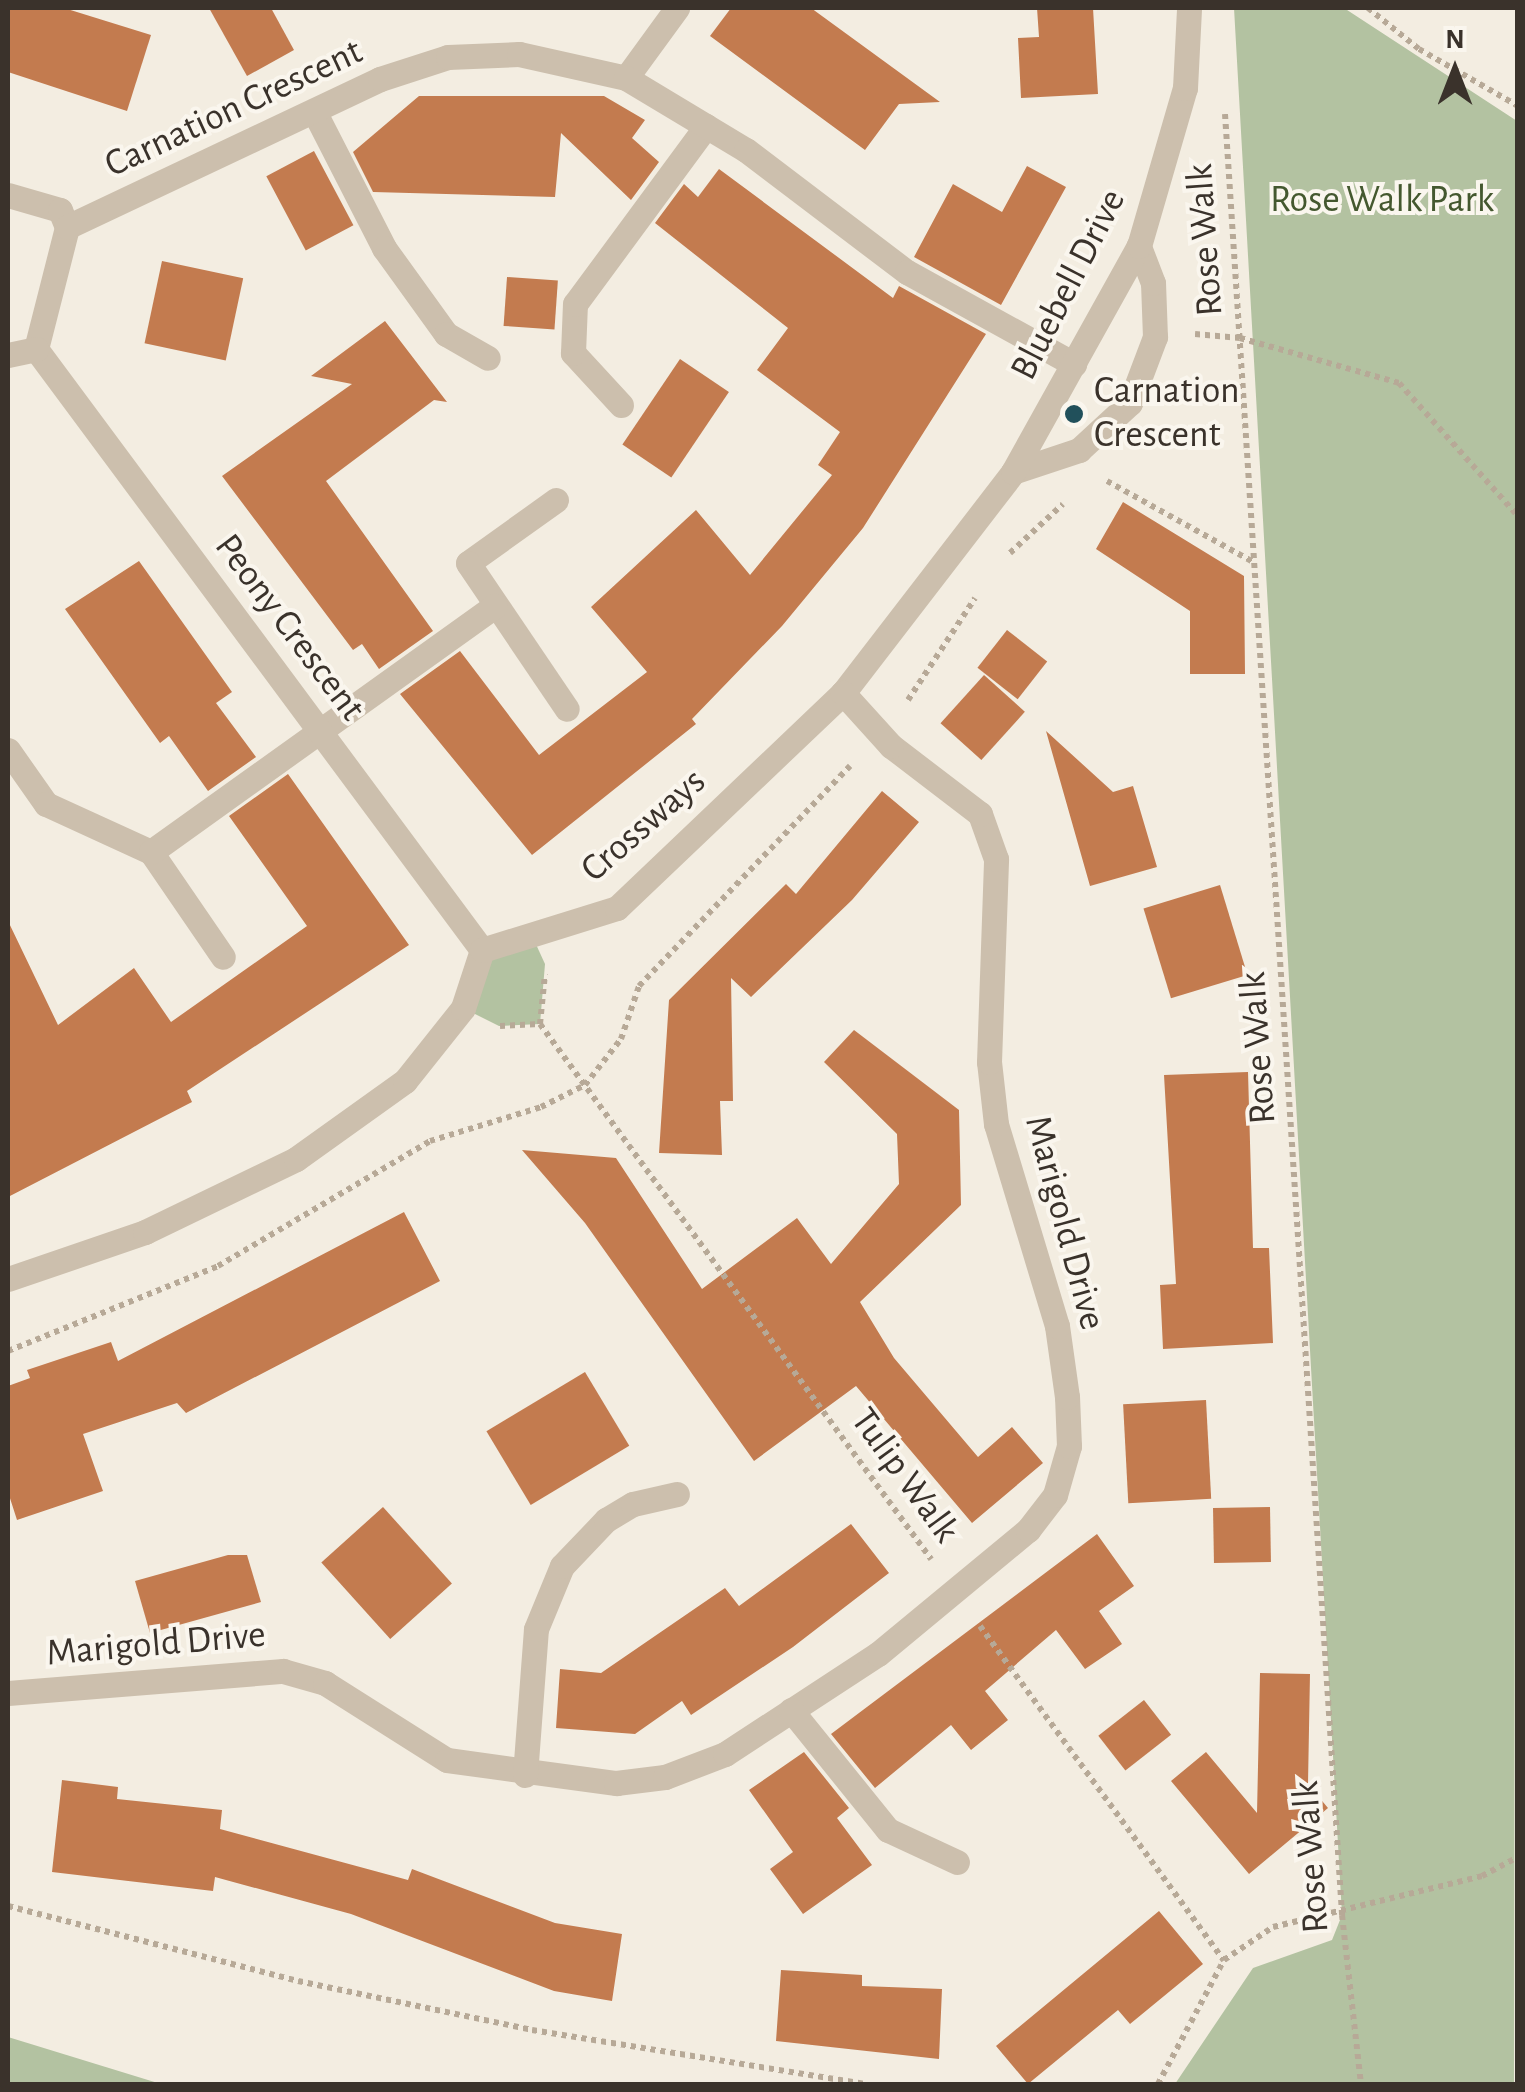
<!DOCTYPE html>
<style>
body{margin:0}
#map{position:relative;width:1525px;height:2092px;overflow:hidden;background:#f3ede1;font-family:"Alegreya Sans",sans-serif}
div>[style]{position:absolute}
.green>*{inset:0;background:#b3c2a1}
.building>*{inset:0;background:#c37b4f;transform-origin:0 0}
.path>*{height:6px;margin-top:-3px;transform-origin:0;background:repeating-linear-gradient(90deg,#b7a997 0 5px,transparent 0 10px)}
.service>*{height:25px;margin:-12.5px;padding:0 12.5px;transform-origin:12.5px;border-radius:12.5px;background:#ccbfad}
.minor>*{height:25px;margin:-12.5px;padding:0 12.5px;transform-origin:12.5px;border-radius:12.5px;background:#ccbfad}
.dots>*{width:28px;height:28px;translate:-50% -50%;box-sizing:border-box;border:5px solid #faf6ee;border-radius:50%}
span{translate:-50% -50%;white-space:nowrap;text-align:center;line-height:1.15;-webkit-text-stroke:8px #faf6ee;paint-order:stroke}
.street-label{font-size:38px;color:#3a322b}
.park-label{font-size:38px;color:#44582f}
.poi-label{font-size:38px;color:#3a322b}
.left{translate:0 -50%;text-align:left}
.frame{position:absolute;inset:0;border:10px solid #3a322b;pointer-events:none}
.north{position:absolute;left:1405px;top:20px;width:100px;height:100px;-webkit-text-stroke:8px #faf6ee;paint-order:stroke;rotate:0deg;font-size:28px;font-weight:700;line-height:40px;text-align:center;color:#3a322b}
.north::after{content:'';display:block;margin:auto;width:35px;height:45px;background:#3a322b;clip-path:polygon(50% 0,100% 100%,50% 72%,0 100%)}
</style>
<div id="map">
<div class="green">
<div style="clip-path:polygon(1234px 8px,1344px 8px,1517px 121px,1514px 2084px,1175px 2084px,1253px 1968px,1332px 1940px,1342px 1915px)"></div>
<div style="clip-path:polygon(534px 940px,545px 964px,540px 1024px,499px 1026px,463px 1008px,482px 950px)"></div>
<div style="clip-path:polygon(8px 2037px,161px 2084px,8px 2084px)"></div>
</div>
<div class="building">
<div style="clip-path:polygon(8px 8px,64px 8px,151px 35px,127px 111px,8px 72px)"></div>
<div style="clip-path:polygon(209px 8px,271px 8px,294px 50px,247px 76px)"></div>
<div style="clip-path:polygon(731px 8px,811px 8px,940px 102px,899px 104px,865px 150px,710px 36px)"></div>
<div style="clip-path:polygon(1037px 8px,1093px 8px,1098px 94px,1021px 98px,1018px 38px,1039px 37px)"></div>
<div style="clip-path:polygon(419px 96px,604px 96px,645px 120px,632px 138px,659px 162px,631px 200px,561px 133px,555px 197px,373px 192px,353px 152px)"></div>
<div style="left:314px;top:151px;width:84px;height:54px;rotate:62deg"></div>
<div style="clip-path:polygon(1027px 166px,1066px 187px,1001px 305px,914px 257px,953px 184px,1002px 212px)"></div>
<div style="clip-path:polygon(719px 169px,893px 298px,899px 286px,986px 334px,863px 528px,782px 626px,692px 719px,696px 724px,532px 855px,400px 694px,460px 651px,539px 755px,647px 672px,591px 607px,696px 510px,750px 575px,832px 475px,818px 465px,840px 432px,757px 370px,788px 328px,655px 223px,684px 184px,698px 197px)"></div>
<div style="left:162px;top:261px;width:83px;height:84px;rotate:12deg"></div>
<div style="left:507px;top:277px;width:51px;height:49px;rotate:4deg"></div>
<div style="clip-path:polygon(385px 321px,447px 402px,434px 400px,326px 481px,433px 631px,379px 669px,362px 644px,353px 650px,222px 476px,352px 384px,311px 376px)"></div>
<div style="left:680px;top:359px;width:59px;height:103px;rotate:34deg"></div>
<div style="clip-path:polygon(1123px 502px,1244px 576px,1245px 674px,1190px 674px,1190px 611px,1096px 549px)"></div>
<div style="clip-path:polygon(139px 561px,232px 692px,216px 703px,256px 757px,208px 791px,169px 736px,160px 743px,65px 609px)"></div>
<div style="left:1007px;top:630px;width:51px;height:48px;rotate:38deg"></div>
<div style="left:984px;top:675px;width:55px;height:65px;rotate:42deg"></div>
<div style="clip-path:polygon(1046px 731px,1113px 792px,1133px 786px,1157px 867px,1090px 886px)"></div>
<div style="clip-path:polygon(288px 774px,409px 945px,187px 1091px,192px 1102px,8px 1197px,8px 921px,58px 1025px,134px 968px,171px 1022px,307px 926px,229px 816px)"></div>
<div style="clip-path:polygon(882px 791px,919px 822px,852px 900px,751px 997px,731px 978px,733px 1101px,720px 1101px,722px 1155px,659px 1153px,669px 1000px,786px 884px,796px 894px)"></div>
<div style="left:1220px;top:885px;width:94px;height:80px;rotate:73deg"></div>
<div style="clip-path:polygon(854px 1030px,959px 1110px,961px 1205px,860px 1302px,894px 1358px,978px 1457px,1012px 1427px,1043px 1463px,972px 1523px,856px 1386px,754px 1461px,585px 1223px,522px 1150px,616px 1158px,702px 1289px,797px 1218px,831px 1264px,899px 1184px,897px 1134px,824px 1062px)"></div>
<div style="clip-path:polygon(1248px 1072px,1253px 1248px,1269px 1248px,1273px 1343px,1163px 1349px,1160px 1285px,1176px 1284px,1164px 1075px)"></div>
<div style="clip-path:polygon(404px 1212px,440px 1281px,186px 1413px,177px 1403px,83px 1434px,103px 1491px,17px 1520px,8px 1492px,8px 1386px,30px 1378px,27px 1370px,111px 1342px,118px 1361px)"></div>
<div style="left:585px;top:1372px;width:86px;height:115px;rotate:59deg"></div>
<div style="left:1206px;top:1400px;width:99px;height:83px;rotate:87deg"></div>
<div style="left:383px;top:1507px;width:103px;height:83px;rotate:48deg"></div>
<div style="left:1270px;top:1507px;width:55px;height:57px;rotate:89deg"></div>
<div style="clip-path:polygon(851px 1524px,889px 1573px,793px 1647px,691px 1715px,682px 1701px,635px 1734px,556px 1728px,560px 1669px,601px 1673px,725px 1588px,739px 1606px)"></div>
<div style="clip-path:polygon(1097px 1534px,1134px 1586px,1099px 1611px,1122px 1644px,1085px 1669px,1056px 1630px,985px 1691px,1008px 1720px,971px 1750px,951px 1725px,875px 1788px,831px 1734px)"></div>
<div style="clip-path:polygon(228px 1555px,247px 1555px,261px 1602px,150px 1633px,135px 1581px)"></div>
<div style="clip-path:polygon(1260px 1673px,1310px 1674px,1308px 1784px,1328px 1808px,1249px 1874px,1171px 1781px,1206px 1752px,1257px 1813px)"></div>
<div style="left:1144px;top:1700px;width:44px;height:58px;rotate:52deg"></div>
<div style="clip-path:polygon(804px 1752px,849px 1808px,837px 1818px,872px 1865px,803px 1914px,770px 1869px,793px 1852px,749px 1790px)"></div>
<div style="clip-path:polygon(62px 1780px,118px 1787px,117px 1799px,222px 1810px,220px 1829px,408px 1880px,412px 1869px,555px 1923px,622px 1934px,612px 2001px,554px 1991px,351px 1914px,215px 1877px,213px 1891px,52px 1872px)"></div>
<div style="clip-path:polygon(1159px 1911px,1203px 1964px,1130px 2024px,1118px 2010px,1028px 2084px,996px 2046px)"></div>
<div style="clip-path:polygon(781px 1970px,862px 1975px,862px 1986px,942px 1989px,939px 2059px,776px 2041px)"></div>
</div>
<div class="path">
<div style="left:1368px;top:8px;width:65px;rotate:38.8deg"></div>
<div style="left:1419px;top:49px;width:114px;rotate:29.9deg"></div>
<div style="left:1225px;top:114px;width:1805px;rotate:86.28deg"></div>
<div style="left:1342px;top:1915px;width:170px;rotate:83.6deg"></div>
<div style="left:1195px;top:334px;width:45px;rotate:5.1deg"></div>
<div style="left:1240px;top:338px;width:165px;rotate:15.8deg"></div>
<div style="left:1399px;top:383px;width:178px;rotate:48.2deg"></div>
<div style="left:1107px;top:481px;width:169px;rotate:29deg"></div>
<div style="left:1010px;top:553px;width:72px;rotate:-42.8deg"></div>
<div style="left:908px;top:700px;width:122px;rotate:-56.7deg"></div>
<div style="left:540px;top:1024px;width:663px;rotate:53.84deg"></div>
<div style="left:500px;top:1026px;width:40px;rotate:-2.9deg"></div>
<div style="left:540px;top:1024px;width:50px;rotate:-84.3deg"></div>
<div style="left:8px;top:1351px;width:227px;rotate:-22deg"></div>
<div style="left:218px;top:1266px;width:246px;rotate:-30.5deg"></div>
<div style="left:430px;top:1141px;width:116px;rotate:-17deg"></div>
<div style="left:541px;top:1107px;width:49px;rotate:-26.6deg"></div>
<div style="left:585px;top:1085px;width:58px;rotate:-52deg"></div>
<div style="left:621px;top:1039px;width:56px;rotate:-71.2deg"></div>
<div style="left:639px;top:986px;width:305px;rotate:-46.2deg"></div>
<div style="left:980px;top:1626px;width:414px;rotate:53.9deg"></div>
<div style="left:8px;top:1906px;width:300px;rotate:14.5deg"></div>
<div style="left:298px;top:1981px;width:239px;rotate:11.8deg"></div>
<div style="left:532px;top:2030px;width:336px;rotate:9.2deg"></div>
<div style="left:1158px;top:2084px;width:140px;rotate:-62deg"></div>
<div style="left:1224px;top:1960px;width:59px;rotate:-34deg"></div>
<div style="left:1273px;top:1927px;width:215px;rotate:-13.7deg"></div>
<div style="left:1482px;top:1876px;width:41px;rotate:-27.8deg"></div>
</div>
<div class="service">
<div style="left:626px;top:78px;width:87px;rotate:-53.9deg"></div>
<div style="left:315px;top:113px;width:152px;rotate:62.9deg"></div>
<div style="left:384px;top:248px;width:106px;rotate:54.2deg"></div>
<div style="left:446px;top:334px;width:48px;rotate:29.7deg"></div>
<div style="left:621px;top:405px;width:71px;rotate:-132.7deg"></div>
<div style="left:573px;top:353px;width:49px;rotate:-87.7deg"></div>
<div style="left:575px;top:304px;width:221px;rotate:-53.6deg"></div>
<div style="left:1013px;top:472px;width:70px;rotate:-18.4deg"></div>
<div style="left:1079px;top:450px;width:69px;rotate:-42.7deg"></div>
<div style="left:1130px;top:403px;width:71px;rotate:-69.3deg"></div>
<div style="left:1155px;top:337px;width:54px;rotate:-92.1deg"></div>
<div style="left:1153px;top:283px;width:40px;rotate:-111deg"></div>
<div style="left:556px;top:500px;width:108px;rotate:144.4deg"></div>
<div style="left:468px;top:563px;width:176px;rotate:55.9deg"></div>
<div style="left:8px;top:750px;width:66px;rotate:54.9deg"></div>
<div style="left:46px;top:804px;width:115px;rotate:24.6deg"></div>
<div style="left:151px;top:852px;width:127px;rotate:55.6deg"></div>
<div style="left:151px;top:852px;width:423px;rotate:-35.6deg"></div>
</div>
<div class="minor">
<div style="left:8px;top:195px;width:54px;rotate:16.1deg"></div>
<div style="left:60px;top:210px;width:18px;rotate:68deg"></div>
<div style="left:36px;top:349px;width:126px;rotate:-75.7deg"></div>
<div style="left:67px;top:227px;width:346px;rotate:-25.3deg"></div>
<div style="left:380px;top:79px;width:71px;rotate:-17.9deg"></div>
<div style="left:448px;top:57px;width:71px;rotate:-2.4deg"></div>
<div style="left:519px;top:54px;width:110px;rotate:12.6deg"></div>
<div style="left:626px;top:78px;width:140px;rotate:31deg"></div>
<div style="left:746px;top:150px;width:202px;rotate:37.2deg"></div>
<div style="left:907px;top:272px;width:191px;rotate:28.9deg"></div>
<div style="left:36px;top:349px;width:748px;rotate:53.42deg"></div>
<div style="left:8px;top:355px;width:29px;rotate:-12deg"></div>
<div style="left:8px;top:1279px;width:145px;rotate:-18.9deg"></div>
<div style="left:145px;top:1232px;width:168px;rotate:-25.8deg"></div>
<div style="left:296px;top:1159px;width:134px;rotate:-35.6deg"></div>
<div style="left:405px;top:1081px;width:93px;rotate:-51.5deg"></div>
<div style="left:463px;top:1008px;width:61px;rotate:-71.9deg"></div>
<div style="left:482px;top:950px;width:141px;rotate:-17.3deg"></div>
<div style="left:617px;top:908px;width:312px;rotate:-43.6deg"></div>
<div style="left:843px;top:693px;width:279px;rotate:-52.4deg"></div>
<div style="left:1013px;top:472px;width:259px;rotate:-60.9deg"></div>
<div style="left:1139px;top:246px;width:165px;rotate:-73.8deg"></div>
<div style="left:1185px;top:88px;width:80px;rotate:-87.1deg"></div>
<div style="left:8px;top:1693px;width:276px;rotate:-4.6deg"></div>
<div style="left:283px;top:1671px;width:44px;rotate:15.9deg"></div>
<div style="left:325px;top:1683px;width:144px;rotate:32.3deg"></div>
<div style="left:447px;top:1760px;width:171px;rotate:7.8deg"></div>
<div style="left:616px;top:1783px;width:49px;rotate:-7deg"></div>
<div style="left:665px;top:1777px;width:64px;rotate:-21deg"></div>
<div style="left:725px;top:1754px;width:183px;rotate:-33.2deg"></div>
<div style="left:878px;top:1654px;width:195px;rotate:-39.6deg"></div>
<div style="left:1028px;top:1530px;width:44px;rotate:-52.4deg"></div>
<div style="left:1055px;top:1495px;width:51px;rotate:-74.1deg"></div>
<div style="left:1069px;top:1446px;width:49px;rotate:-92.3deg"></div>
<div style="left:1067px;top:1397px;width:72px;rotate:-98deg"></div>
<div style="left:1057px;top:1326px;width:211px;rotate:-106.8deg"></div>
<div style="left:996px;top:1124px;width:62px;rotate:-96.4deg"></div>
<div style="left:989px;top:1062px;width:203px;rotate:-88deg"></div>
<div style="left:996px;top:859px;width:48px;rotate:-109.6deg"></div>
<div style="left:980px;top:814px;width:112px;rotate:-142.6deg"></div>
<div style="left:891px;top:746px;width:72px;rotate:-132.2deg"></div>
<div style="left:791px;top:1710px;width:154px;rotate:51.1deg"></div>
<div style="left:888px;top:1830px;width:76px;rotate:24.9deg"></div>
<div style="left:525px;top:1775px;width:146px;rotate:-85.7deg"></div>
<div style="left:536px;top:1629px;width:68px;rotate:-67.6deg"></div>
<div style="left:562px;top:1566px;width:64px;rotate:-46.3deg"></div>
<div style="left:606px;top:1520px;width:31px;rotate:-31deg"></div>
<div style="left:633px;top:1504px;width:45px;rotate:-12.8deg"></div>
</div>
<div class="dots">
<div style="left:1074px;top:414px;background:#21505b"></div>
</div>
<div class="street-label">
<span style="left:234px;top:109px;rotate:-25deg">Carnation Crescent</span>
<span style="left:1206px;top:240px;rotate:-94deg">Rose Walk</span>
<span style="left:1069px;top:285px;rotate:-63deg">Bluebell Drive</span>
<span style="left:289px;top:628px;rotate:53deg">Peony Crescent</span>
<span style="left:644px;top:826px;rotate:-41deg">Crossways</span>
<span style="left:1259px;top:1048px;rotate:-94deg">Rose Walk</span>
<span style="left:1064px;top:1223px;rotate:75deg">Marigold Drive</span>
<span style="left:904px;top:1476px;rotate:54deg">Tulip Walk</span>
<span style="left:156px;top:1645px;rotate:-5deg">Marigold Drive</span>
<span style="left:1312px;top:1857px;rotate:-94deg">Rose Walk</span>
</div>
<div class="park-label">
<span style="left:1382px;top:201px">Rose Walk Park</span>
</div>
<div class="poi-label">
<span class="left" style="left:1094px;top:414px">Carnation<br>Crescent</span>
</div>
<div class="frame"></div>
<div class="north">N</div>
</div>
